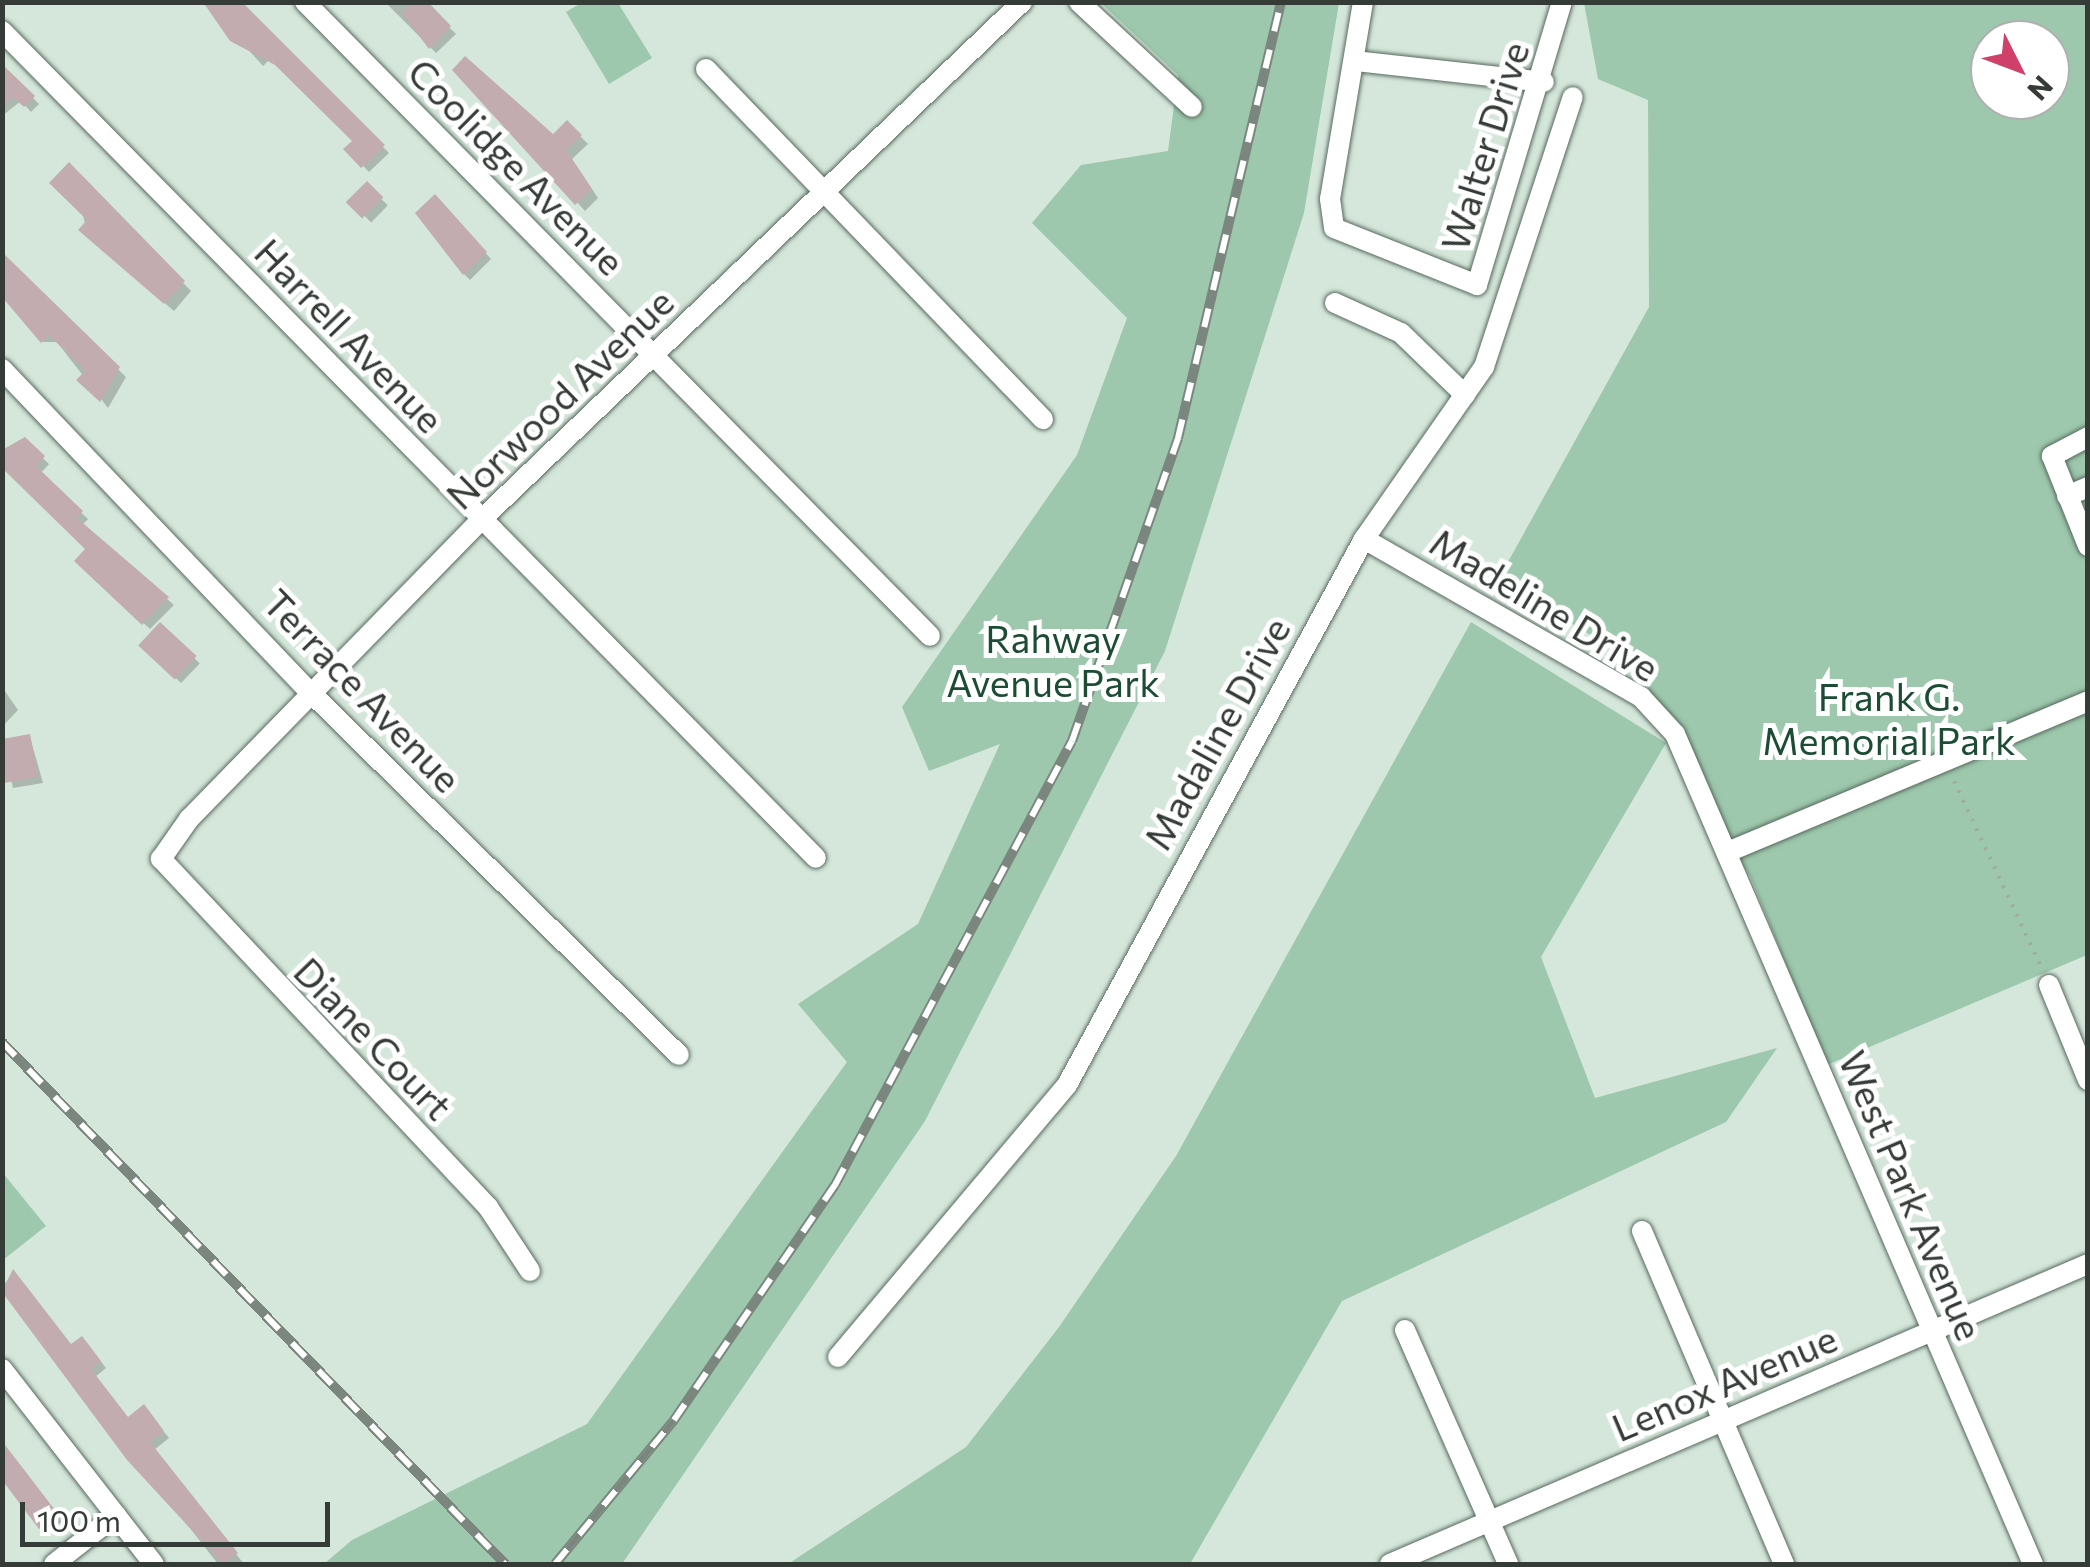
<!DOCTYPE html>
<style>
body{margin:0}
#map{position:relative;width:2090px;height:1567px;overflow:hidden;background:#d5e7db;font-family:Commissioner,sans-serif}
div>[style]{position:absolute}
.green>*{inset:0;background:#9dc8ad}
.shadow>*{inset:0;background:#0003;transform-origin:0 0}
.building>*{inset:0;background:#c2acaf;transform-origin:0 0}
.path>*{height:4px;margin-top:-2px;transform-origin:0;background:repeating-linear-gradient(90deg,#9eaca3 0 2.5px,transparent 0 10.5px)}
.roads{filter:drop-shadow(0 0 2px #58695e) drop-shadow(0 0 2px #58695e)}
.minor>*{height:20px;margin:-10px;padding:0 10px;transform-origin:10px;border-radius:10px;background:#fff}
.rail>*{height:10px;margin-top:-5px;transform-origin:0;background:repeating-linear-gradient(90deg,#fff 0 19px,#7b877e 0 38px);box-sizing:border-box;border-block:2px solid #7b877e}
span{translate:-50% -50%;white-space:nowrap;text-align:center;line-height:1.15;-webkit-text-stroke:10px #fff;paint-order:stroke}
.street-label{font-size:38px;color:#353c37}
.park-label{font-size:38px;color:#1c4c33}
.frame{position:absolute;inset:0;border:5px solid #353c37;pointer-events:none}
.north{position:absolute;left:1970px;top:20px;width:100px;height:100px;box-sizing:border-box;background:#fff;border:2px solid #aeb1af;border-radius:50%;rotate:132deg;font-size:28px;font-weight:700;line-height:40px;text-align:center;color:#353c37}
.north::after{content:'';display:block;margin:auto;width:35px;height:45px;background:#d0416a;clip-path:polygon(50% 0,100% 100%,50% 72%,0 100%)}
.scale{position:absolute;left:20px;top:1502px;width:310px;height:45px;box-sizing:border-box;border:5px solid #353c37;border-top:0;padding-left:12px;font-size:30px;line-height:35px;white-space:nowrap;color:#353c37;-webkit-text-stroke:8px #fff;paint-order:stroke}
</style>
<div id="map">
<div class="green">
<div style="clip-path:polygon(581px 3px,618px 3px,652px 58px,609px 84px,566px 12px)"></div>
<div style="clip-path:polygon(1101px 3px,1339px 3px,1304px 213px,1165px 651px,925px 1121px,622px 1564px,324px 1564px,352px 1540px,587px 1424px,847px 1062px,798px 1004px,918px 924px,1000px 744px,929px 771px,902px 707px,1077px 455px,1127px 318px,1032px 223px,1081px 165px,1168px 151px,1178px 75px)"></div>
<div style="clip-path:polygon(evenodd,1584px 3px,2087px 3px,2087px 955px,1827px 1065px,1751px 878px,1641px 697px,1658px 675px,1498px 580px,1649px 307px,1648px 100px,1598px 79px,1584px 3px,1990px 40px,2050px 40px,2050px 100px,1990px 100px,1990px 40px)"></div>
<div style="clip-path:polygon(1471px 622px,1666px 743px,1541px 957px,1595px 1098px,1777px 1048px,1726px 1122px,1342px 1301px,1190px 1564px,788px 1564px,966px 1447px,1059px 1327px,1176px 1156px)"></div>
<div style="clip-path:polygon(2px 1172px,46px 1226px,3px 1260px,2px 1260px)"></div>
</div>
<div class="shadow">
<div style="clip-path:polygon(205px 2px,239px 2px,389px 153px,369px 172px,347px 149px,355px 141px,270px 59px,263px 66px)"></div>
<div style="clip-path:polygon(385px 2px,423px 2px,456px 34px,436px 53px)"></div>
<div style="clip-path:polygon(5px 70px,39px 104px,31px 112px,21px 101px,2px 116px)"></div>
<div style="clip-path:polygon(456px 70px,553px 137px,567px 123px,588px 144px,572px 159px,598px 198px,585px 211px)"></div>
<div style="clip-path:polygon(69px 165px,191px 291px,174px 311px,89px 238px)"></div>
<div style="left:367px;top:185px;width:29px;height:24px;rotate:44deg"></div>
<div style="clip-path:polygon(435px 197px,491px 259px,470px 280px,464px 274px)"></div>
<div style="clip-path:polygon(2px 258px,126px 377px,108px 408px,57px 342px,43px 342px,6px 289px)"></div>
<div style="clip-path:polygon(24px 440px,49px 464px,40px 474px,88px 519px,82px 525px,174px 605px,150px 629px,77px 561px,88px 549px,2px 454px)"></div>
<div style="left:161px;top:626px;width:54px;height:27px;rotate:44deg"></div>
<div style="clip-path:polygon(2px 687px,18px 710px,2px 727px)"></div>
<div style="clip-path:polygon(30px 737px,43px 783px,13px 788px,2px 741px)"></div>
<div style="clip-path:polygon(13px 1272px,72px 1347px,88px 1345px,106px 1368px,95px 1377px,128px 1420px,150px 1414px,169px 1438px,154px 1450px,244px 1564px,218px 1564px,2px 1288px)"></div>
<div style="clip-path:polygon(16px 1460px,63px 1521px,47px 1533px,41px 1527px)"></div>
</div>
<div class="building">
<div style="clip-path:polygon(203px 2px,242px 2px,385px 145px,361px 168px,343px 149px,352px 141px,275px 65px,230px 41px)"></div>
<div style="clip-path:polygon(412px 2px,428px 2px,451px 26px,429px 49px,402px 13px)"></div>
<div style="clip-path:polygon(465px 56px,553px 134px,567px 120px,582px 135px,566px 150px,592px 189px,575px 205px,452px 70px)"></div>
<div style="clip-path:polygon(2px 64px,35px 96px,24px 107px,13px 97px,2px 108px)"></div>
<div style="clip-path:polygon(69px 162px,185px 281px,164px 304px,78px 230px,87px 220px,49px 183px)"></div>
<div style="left:367px;top:181px;width:23px;height:30px;rotate:45deg"></div>
<div style="clip-path:polygon(435px 194px,487px 252px,463px 275px,415px 213px)"></div>
<div style="clip-path:polygon(2px 252px,120px 367px,100px 402px,76px 380px,85px 371px,49px 335px,41px 343px,2px 297px)"></div>
<div style="clip-path:polygon(25px 437px,45px 456px,36px 466px,83px 511px,77px 518px,169px 597px,142px 625px,74px 561px,85px 549px,2px 468px,2px 450px)"></div>
<div style="left:160px;top:622px;width:50px;height:32px;rotate:43deg"></div>
<div style="clip-path:polygon(30px 734px,38px 777px,4px 783px,2px 739px)"></div>
<div style="clip-path:polygon(13px 1269px,71px 1344px,82px 1336px,101px 1361px,91px 1369px,128px 1417px,144px 1404px,164px 1431px,150px 1442px,238px 1553px,223px 1564px,127px 1460px,2px 1292px)"></div>
<div style="clip-path:polygon(2px 1441px,58px 1514px,39px 1529px,2px 1480px)"></div>
</div>
<div class="path">
<div style="left:1954px;top:781px;width:205px;rotate:64.9deg"></div>
</div>
<div class="roads">
<div class="minor">
<div style="left:305px;top:2px;width:890px;rotate:45.41deg"></div>
<div style="left:1079px;top:2px;width:154px;rotate:42.9deg"></div>
<div style="left:1363px;top:2px;width:200px;rotate:99.5deg"></div>
<div style="left:1330px;top:199px;width:29px;rotate:82deg"></div>
<div style="left:1334px;top:228px;width:154px;rotate:21.7deg"></div>
<div style="left:1477px;top:285px;width:295px;rotate:-73.3deg"></div>
<div style="left:2px;top:31px;width:1160px;rotate:45.45deg"></div>
<div style="left:1355px;top:61px;width:190px;rotate:6.3deg"></div>
<div style="left:706px;top:69px;width:486px;rotate:46.1deg"></div>
<div style="left:1335px;top:303px;width:72px;rotate:24.4deg"></div>
<div style="left:1401px;top:333px;width:89px;rotate:44.1deg"></div>
<div style="left:2px;top:369px;width:448px;rotate:46.4deg"></div>
<div style="left:311px;top:693px;width:516px;rotate:44.53deg"></div>
<div style="left:2088px;top:437px;width:41px;rotate:152.2deg"></div>
<div style="left:2052px;top:456px;width:97px;rotate:68.2deg"></div>
<div style="left:2067px;top:496px;width:23px;rotate:-23deg"></div>
<div style="left:1364px;top:539px;width:319px;rotate:29.7deg"></div>
<div style="left:1641px;top:697px;width:50px;rotate:47.4deg"></div>
<div style="left:1675px;top:734px;width:904px;rotate:66.67deg"></div>
<div style="left:1730px;top:851px;width:388px;rotate:-22.7deg"></div>
<div style="left:2049px;top:985px;width:103px;rotate:67.7deg"></div>
<div style="left:1642px;top:1231px;width:362px;rotate:66.9deg"></div>
<div style="left:530px;top:1271px;width:77px;rotate:-123.3deg"></div>
<div style="left:488px;top:1207px;width:478px;rotate:-133.2deg"></div>
<div style="left:161px;top:859px;width:49px;rotate:-55deg"></div>
<div style="left:189px;top:819px;width:419px;rotate:-45.7deg"></div>
<div style="left:482px;top:519px;width:748px;rotate:-43.75deg"></div>
<div style="left:1405px;top:1330px;width:256px;rotate:66.2deg"></div>
<div style="left:838px;top:1357px;width:356px;rotate:-49.9deg"></div>
<div style="left:1067px;top:1085px;width:622px;rotate:-61.46deg"></div>
<div style="left:1364px;top:539px;width:210px;rotate:-55.1deg"></div>
<div style="left:1484px;top:367px;width:284px;rotate:-71.8deg"></div>
<div style="left:2px;top:1369px;width:247px;rotate:52.1deg"></div>
<div style="left:54px;top:1564px;width:79px;rotate:-38.3deg"></div>
<div style="left:1390px;top:1564px;width:760px;rotate:-23.26deg"></div>
</div>
</div>
<div class="rail">
<div style="left:2px;top:1042px;width:725px;rotate:46.06deg"></div>
<div style="left:555px;top:1564px;width:187px;rotate:-50.4deg"></div>
<div style="left:674px;top:1420px;width:285px;rotate:-55.6deg"></div>
<div style="left:835px;top:1185px;width:503px;rotate:-61.91deg"></div>
<div style="left:1072px;top:741px;width:321px;rotate:-70.7deg"></div>
<div style="left:1178px;top:438px;width:448px;rotate:-76.7deg"></div>
</div>
<div class="street-label">
<span style="left:1484px;top:146px;rotate:-73deg">Walter Drive</span>
<span style="left:517px;top:166px;rotate:45deg">Coolidge Avenue</span>
<span style="left:350px;top:335px;rotate:46deg">Harrell Avenue</span>
<span style="left:559px;top:398px;rotate:-44deg">Norwood Avenue</span>
<span style="left:1545px;top:604px;rotate:31deg">Madeline Drive</span>
<span style="left:363px;top:690px;rotate:46deg">Terrace Avenue</span>
<span style="left:1216px;top:733px;rotate:-61deg">Madaline Drive</span>
<span style="left:374px;top:1038px;rotate:46deg">Diane Court</span>
<span style="left:1912px;top:1195px;rotate:67deg">West Park Avenue</span>
<span style="left:1724px;top:1382px;rotate:-23deg">Lenox Avenue</span>
</div>
<div class="park-label">
<span style="left:1053px;top:660px">Rahway<br>Avenue Park</span>
<span style="left:1889px;top:718px">Frank G.<br>Memorial Park</span>
</div>
<div class="frame"></div>
<div class="north">N</div>
<div class="scale">100 m</div>
</div>
